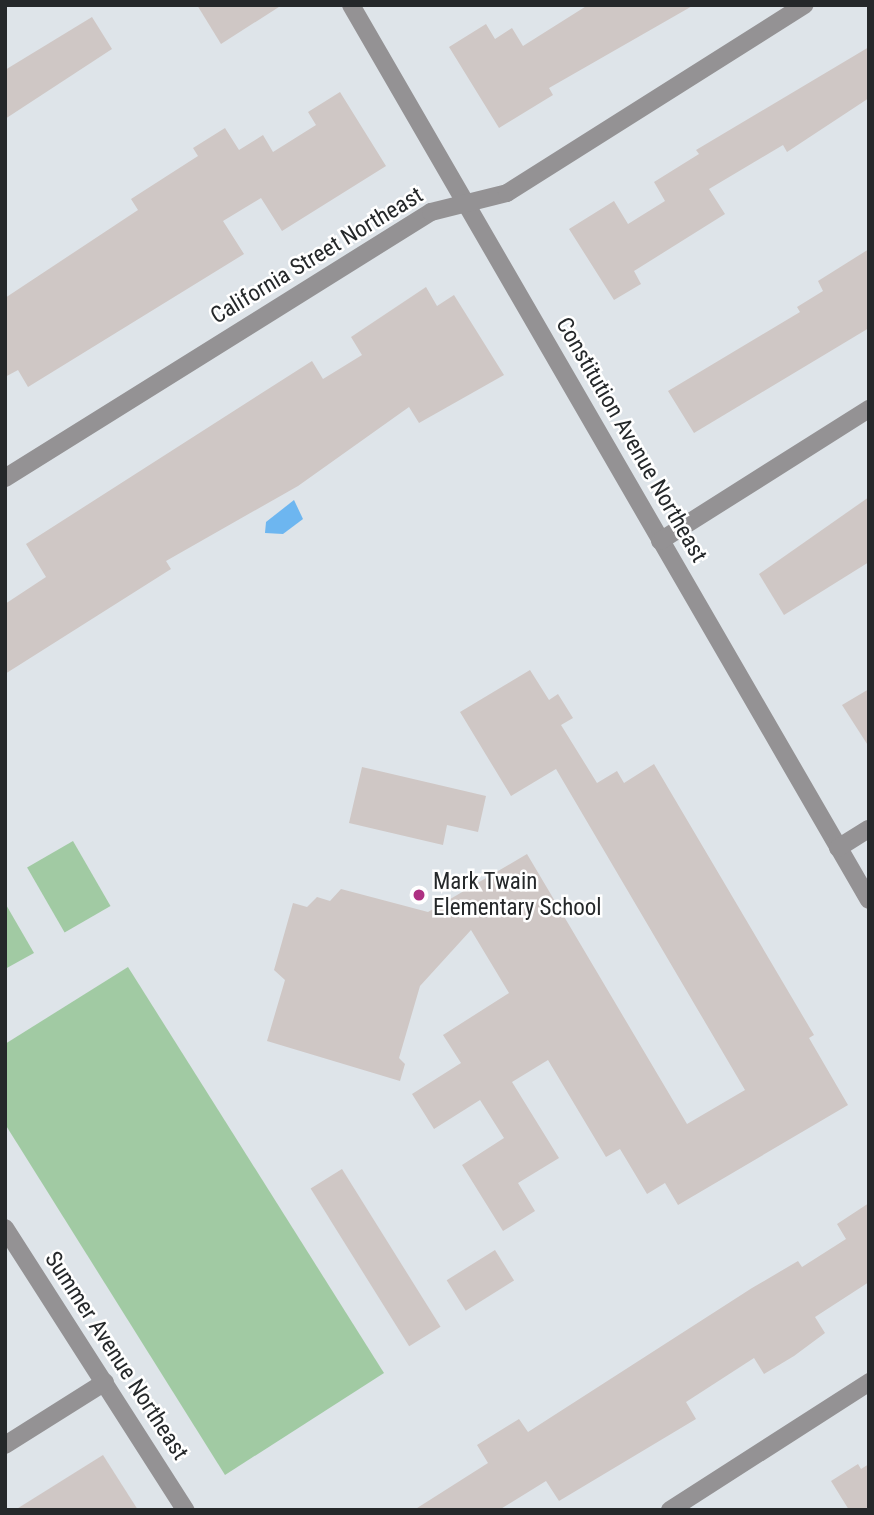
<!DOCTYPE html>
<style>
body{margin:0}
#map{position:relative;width:874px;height:1515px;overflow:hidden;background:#dee4e9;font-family:"Roboto Condensed",sans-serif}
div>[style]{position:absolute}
.green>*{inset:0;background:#a1caa3;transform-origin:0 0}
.water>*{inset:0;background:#6db6f0}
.building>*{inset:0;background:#cfc7c5;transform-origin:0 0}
.minor>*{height:18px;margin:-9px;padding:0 9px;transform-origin:9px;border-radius:9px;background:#949294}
.dots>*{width:19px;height:19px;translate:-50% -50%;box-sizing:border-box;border:4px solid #fff;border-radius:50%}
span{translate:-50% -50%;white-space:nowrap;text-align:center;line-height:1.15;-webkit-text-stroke:5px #fff;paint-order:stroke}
.street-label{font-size:23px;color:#25282a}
.poi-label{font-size:23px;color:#25282a}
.left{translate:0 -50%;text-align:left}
.frame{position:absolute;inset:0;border:7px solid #25282a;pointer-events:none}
</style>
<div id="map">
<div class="green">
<div style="left:73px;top:841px;width:75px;height:53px;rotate:60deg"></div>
<div style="clip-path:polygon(5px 903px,34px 953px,5px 969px)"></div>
<div style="clip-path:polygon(128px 967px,384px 1373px,225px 1475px,5px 1124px,5px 1044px)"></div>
</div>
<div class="water">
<div style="clip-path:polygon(294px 500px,303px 519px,283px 534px,265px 533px,266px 522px)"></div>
</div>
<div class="building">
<div style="clip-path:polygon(197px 5px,282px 5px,221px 44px)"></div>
<div style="clip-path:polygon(588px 5px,694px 5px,549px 88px,553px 95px,499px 128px,449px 47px,486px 24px,495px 39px,512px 28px,523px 46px)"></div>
<div style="clip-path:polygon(92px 17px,112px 49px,5px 119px,5px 70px)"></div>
<div style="clip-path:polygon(869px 47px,869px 98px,787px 152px,783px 145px,709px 189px,725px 214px,634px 271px,641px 284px,614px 300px,569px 229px,614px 201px,628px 224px,665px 201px,654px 182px,699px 154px,696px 150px)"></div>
<div style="clip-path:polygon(340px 92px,386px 166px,282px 231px,261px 198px,223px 221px,244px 254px,28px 387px,18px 370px,5px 377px,5px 298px,138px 210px,131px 199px,198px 156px,193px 148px,225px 128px,239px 150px,263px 135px,273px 152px,316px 125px,308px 112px)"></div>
<div style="clip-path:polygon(869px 249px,869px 328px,694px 433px,668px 391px,800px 312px,797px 307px,823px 291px,818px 281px)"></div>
<div style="clip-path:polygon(426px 287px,437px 306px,454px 295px,504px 375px,419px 423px,409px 407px,298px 486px,166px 561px,171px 569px,5px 674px,5px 604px,46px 577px,26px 544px,312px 361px,323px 379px,362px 355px,351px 337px)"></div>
<div style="clip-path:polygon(869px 497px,869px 562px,784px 615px,759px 574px)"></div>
<div style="clip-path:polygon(530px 670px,549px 700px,558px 694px,573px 718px,561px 725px,597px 783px,617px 771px,624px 783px,654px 764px,814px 1035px,809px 1038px,848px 1105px,678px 1205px,665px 1183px,647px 1194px,620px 1149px,606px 1157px,548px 1060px,512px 1082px,559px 1158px,518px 1183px,535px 1211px,503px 1231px,462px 1165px,504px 1138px,480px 1100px,434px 1129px,412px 1094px,461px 1063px,443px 1035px,509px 993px,471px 930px,420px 986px,399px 1058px,405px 1064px,400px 1081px,267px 1041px,285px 980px,274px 970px,293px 903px,307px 907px,317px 897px,330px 901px,341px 889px,428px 912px,527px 854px,687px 1124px,745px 1090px,556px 769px,511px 796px,460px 712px)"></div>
<div style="clip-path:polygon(869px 689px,869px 747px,842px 705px)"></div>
<div style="clip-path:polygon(362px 767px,486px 796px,478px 832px,447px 825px,443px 845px,349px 823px)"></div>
<div style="left:342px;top:1169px;width:186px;height:37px;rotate:58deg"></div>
<div style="clip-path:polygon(869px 1203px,869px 1282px,815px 1317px,825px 1333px,794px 1356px,764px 1374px,754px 1358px,686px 1402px,696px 1419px,559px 1501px,546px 1481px,499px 1510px,414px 1510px,488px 1463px,477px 1445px,519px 1419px,528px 1432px,752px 1288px,798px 1261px,802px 1267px,846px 1239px,837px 1224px)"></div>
<div style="left:495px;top:1250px;width:36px;height:57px;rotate:58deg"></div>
<div style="clip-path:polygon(103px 1455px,138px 1510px,15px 1510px)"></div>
<div style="clip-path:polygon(858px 1464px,861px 1469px,869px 1464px,869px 1510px,849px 1510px,831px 1481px)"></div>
</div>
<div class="minor">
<div style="left:351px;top:5px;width:1034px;rotate:59.94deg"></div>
<div style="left:5px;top:478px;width:502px;rotate:-31.98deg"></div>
<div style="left:431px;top:212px;width:78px;rotate:-14deg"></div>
<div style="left:507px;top:193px;width:352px;rotate:-32.3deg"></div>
<div style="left:660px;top:541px;width:247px;rotate:-32.3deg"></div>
<div style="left:838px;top:848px;width:36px;rotate:-32deg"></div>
<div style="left:5px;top:1228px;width:335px;rotate:57.4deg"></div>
<div style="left:5px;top:1445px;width:118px;rotate:-32.2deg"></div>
<div style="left:670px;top:1510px;width:237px;rotate:-32.7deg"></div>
</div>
<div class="dots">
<div style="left:419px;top:895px;background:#ae3182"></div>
</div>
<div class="street-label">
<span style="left:317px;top:256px;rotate:-31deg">California Street Northeast</span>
<span style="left:631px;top:440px;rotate:60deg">Constitution Avenue Northeast</span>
<span style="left:116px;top:1356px;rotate:57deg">Summer Avenue Northeast</span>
</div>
<div class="poi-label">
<span class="left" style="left:433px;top:895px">Mark Twain<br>Elementary School</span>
</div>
<div class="frame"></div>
</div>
